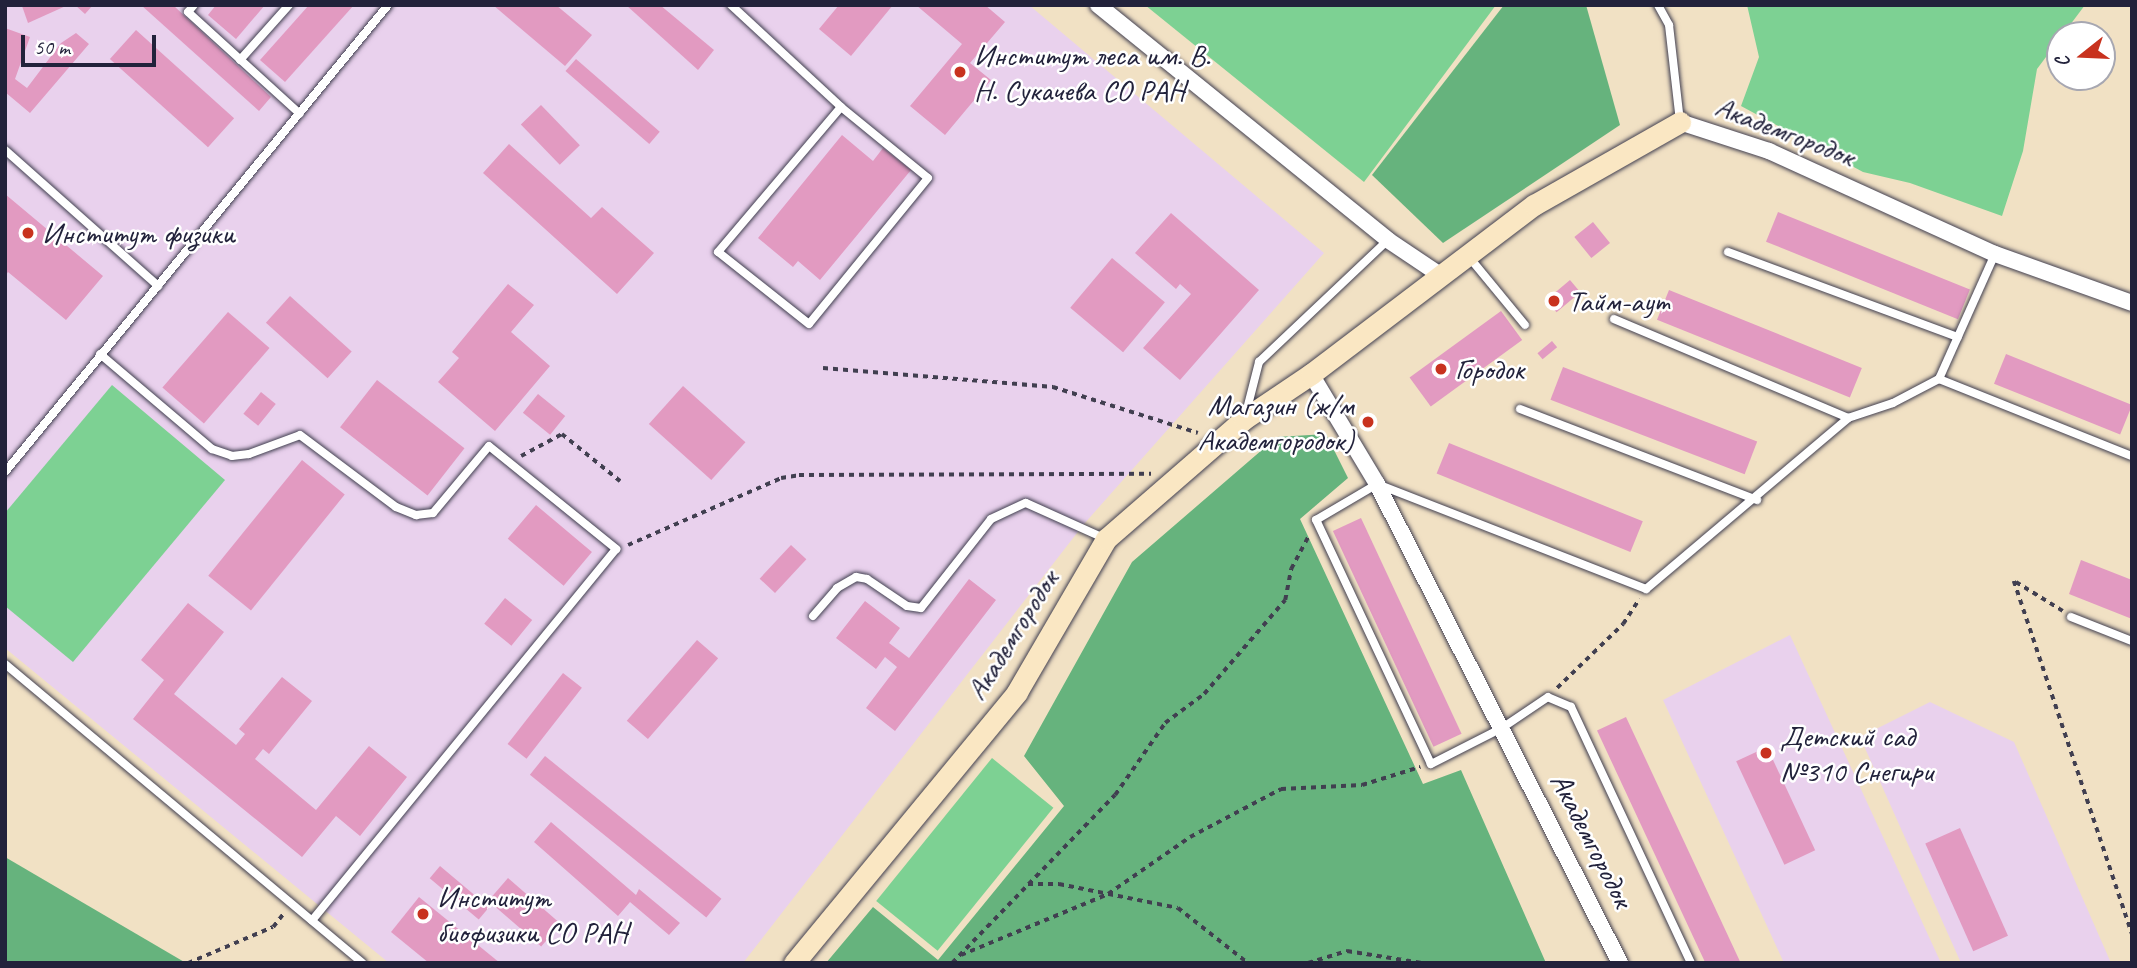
<!DOCTYPE html>
<meta charset="utf-8">
<style>
body{margin:0}
#map{position:relative;width:2137px;height:968px;overflow:hidden;background:#f1e1c4;font-family:Caveat,sans-serif}
div>[style]{position:absolute}
.built>*{inset:0;background:#e9d1ed}
.green>*{inset:0;background:#7dd193;transform-origin:0 0}
.forest>*{inset:0;background:#66b37d}
.building>*{inset:0;background:#e29ac1;transform-origin:0 0}
.path>*{height:3.5px;margin-top:-1.75px;transform-origin:0;background:repeating-linear-gradient(90deg,#413f50 0 5px,transparent 0 10px)}
.roads{filter:drop-shadow(0 0 2px #413f50) drop-shadow(0 0 2px #413f50)}
.lane>*{height:8px;margin:-4px;padding:0 4px;transform-origin:4px;border-radius:4px;background:#fff}
.street>*{height:16px;margin:-8px;padding:0 8px;transform-origin:8px;border-radius:8px;background:#fff}
.secondary>*{height:21px;margin:-10.5px;padding:0 10.5px;transform-origin:10.5px;border-radius:10.5px;background:#fae7c3}
.dots>*{width:19px;height:19px;translate:-50% -50%;box-sizing:border-box;border:4px solid #fff;border-radius:50%}
span{translate:-50% -50%;white-space:nowrap;text-align:center;line-height:1.15;-webkit-text-stroke:5px #fff;paint-order:stroke}
.poi-label{font-size:30px;color:#22223b}
.left{translate:0 -50%;text-align:left}
.right{translate:-100% -50%;text-align:right}
.street-label{font-size:30px;color:#22223b}
.frame{position:absolute;inset:0;border:7px solid #22223b;pointer-events:none}
.north{position:absolute;left:2046px;top:21px;width:70px;height:70px;box-sizing:border-box;background:#fff;border:2px solid #a7a7b1;border-radius:50%;rotate:252deg;font-size:19px;font-weight:700;line-height:28px;text-align:center;color:#22223b}
.north::after{content:'';display:block;margin:auto;width:24px;height:32px;background:#c8321e;clip-path:polygon(50% 0,100% 100%,50% 72%,0 100%)}
.scale{position:absolute;left:21px;top:35px;width:135px;height:32px;box-sizing:border-box;border:4px solid #22223b;border-top:0;padding-left:9px;font-size:21px;line-height:24px;white-space:nowrap;color:#22223b;-webkit-text-stroke:5px #fff;paint-order:stroke}
</style>
<div id="map">
<div class="built">
<div style="clip-path:polygon(5px 5px,1029px 5px,1324px 253px,1084px 524px,743px 963px,389px 963px,5px 648px)"></div>
<div style="clip-path:polygon(1790px 635px,1941px 963px,1784px 963px,1663px 700px)"></div>
<div style="clip-path:polygon(1930px 702px,2014px 742px,2111px 963px,1961px 963px,1860px 737px)"></div>
</div>
<div class="green">
<div style="clip-path:polygon(1145px 5px,1496px 5px,1364px 182px)"></div>
<div style="clip-path:polygon(1747px 5px,2085px 5px,2037px 69px,2023px 151px,2002px 216px,1910px 183px,1863px 172px,1741px 106px,1759px 57px)"></div>
<div style="clip-path:polygon(112px 385px,225px 480px,73px 662px,5px 606px,5px 513px)"></div>
<div style="left:992px;top:758px;width:79px;height:184px;rotate:39deg"></div>
</div>
<div class="forest">
<div style="clip-path:polygon(1504px 5px,1586px 5px,1620px 125px,1443px 243px,1372px 175px)"></div>
<div style="clip-path:polygon(1326px 434px,1348px 478px,1300px 519px,1423px 784px,1461px 770px,1546px 963px,826px 963px,873px 907px,938px 960px,1064px 806px,1024px 756px,1132px 562px,1277px 437px)"></div>
<div style="clip-path:polygon(5px 857px,186px 963px,5px 963px)"></div>
</div>
<div class="building">
<div style="clip-path:polygon(68px 5px,28px 23px,22px 6px,24px 5px)"></div>
<div style="clip-path:polygon(75px 5px,93px 5px,85px 14px)"></div>
<div style="clip-path:polygon(141px 5px,173px 5px,271px 97px,259px 111px)"></div>
<div style="clip-path:polygon(216px 5px,265px 5px,236px 39px,208px 15px)"></div>
<div style="clip-path:polygon(309px 5px,354px 5px,285px 82px,260px 60px)"></div>
<div style="clip-path:polygon(493px 5px,556px 5px,592px 35px,565px 66px)"></div>
<div style="clip-path:polygon(626px 5px,660px 5px,714px 50px,698px 70px)"></div>
<div style="clip-path:polygon(839px 5px,893px 5px,851px 56px,819px 29px)"></div>
<div style="clip-path:polygon(916px 5px,985px 5px,1005px 22px,970px 63px,991px 80px,945px 135px,910px 106px,962px 44px)"></div>
<div style="clip-path:polygon(5px 28px,30px 37px,15px 79px,27px 88px,61px 43px,76px 33px,89px 44px,30px 113px,5px 92px)"></div>
<div style="left:136px;top:30px;width:132px;height:39px;rotate:42deg"></div>
<div style="left:576px;top:59px;width:111px;height:16px;rotate:41deg"></div>
<div style="left:541px;top:105px;width:56px;height:28px;rotate:46deg"></div>
<div style="clip-path:polygon(842px 135px,873px 161px,883px 148px,911px 170px,820px 280px,798px 261px,793px 267px,758px 238px)"></div>
<div style="clip-path:polygon(509px 144px,591px 218px,602px 207px,654px 253px,617px 294px,483px 173px)"></div>
<div style="clip-path:polygon(5px 194px,103px 276px,66px 320px,8px 272px,5px 276px)"></div>
<div style="left:1778px;top:212px;width:207px;height:32px;rotate:22deg"></div>
<div style="clip-path:polygon(1171px 213px,1259px 290px,1180px 380px,1143px 348px,1191px 294px,1180px 284px,1176px 289px,1135px 253px)"></div>
<div style="left:1593px;top:222px;width:27px;height:24px;rotate:51deg"></div>
<div style="left:1112px;top:258px;width:69px;height:65px;rotate:40deg"></div>
<div style="left:1570px;top:280px;width:16px;height:31px;rotate:50deg"></div>
<div style="clip-path:polygon(508px 284px,534px 305px,511px 332px,550px 366px,495px 431px,438px 382px,459px 358px,452px 352px)"></div>
<div style="left:1669px;top:290px;width:208px;height:32px;rotate:22deg"></div>
<div style="left:290px;top:296px;width:83px;height:36px;rotate:42deg"></div>
<div style="left:1501px;top:311px;width:36px;height:113px;rotate:54deg"></div>
<div style="left:228px;top:312px;width:55px;height:100px;rotate:41deg"></div>
<div style="left:1552px;top:341px;width:8px;height:19px;rotate:50deg"></div>
<div style="left:2006px;top:354px;width:136px;height:32px;rotate:22deg"></div>
<div style="left:1563px;top:367px;width:208px;height:35px;rotate:21deg"></div>
<div style="left:377px;top:380px;width:111px;height:60px;rotate:38deg"></div>
<div style="left:683px;top:386px;width:84px;height:51px;rotate:42deg"></div>
<div style="left:261px;top:392px;width:19px;height:28px;rotate:39deg"></div>
<div style="left:538px;top:394px;width:35px;height:24px;rotate:39deg"></div>
<div style="left:1449px;top:443px;width:209px;height:33px;rotate:22deg"></div>
<div style="left:302px;top:460px;width:55px;height:149px;rotate:39deg"></div>
<div style="left:536px;top:505px;width:73px;height:44px;rotate:40deg"></div>
<div style="left:1361px;top:518px;width:238px;height:31px;rotate:65deg"></div>
<div style="left:791px;top:545px;width:21px;height:46px;rotate:43deg"></div>
<div style="clip-path:polygon(2081px 560px,2132px 580px,2132px 619px,2069px 594px)"></div>
<div style="clip-path:polygon(969px 579px,996px 600px,895px 731px,866px 708px,897px 667px,885px 657px,876px 669px,836px 638px,865px 601px,900px 628px,889px 643px,909px 658px)"></div>
<div style="left:505px;top:598px;width:35px;height:33px;rotate:39deg"></div>
<div style="clip-path:polygon(188px 603px,224px 632px,174px 694px,236px 745px,245px 734px,239px 729px,282px 677px,312px 701px,269px 754px,263px 749px,255px 759px,316px 810px,369px 746px,407px 777px,360px 836px,336px 816px,302px 857px,133px 719px,164px 680px,141px 660px)"></div>
<div style="left:697px;top:640px;width:28px;height:107px;rotate:41deg"></div>
<div style="left:563px;top:673px;width:24px;height:90px;rotate:38deg"></div>
<div style="left:1626px;top:717px;width:272px;height:32px;rotate:65deg"></div>
<div style="left:1767px;top:747px;width:114px;height:34px;rotate:65deg"></div>
<div style="left:545px;top:756px;width:227px;height:24px;rotate:39deg"></div>
<div style="clip-path:polygon(551px 822px,636px 895px,639px 889px,680px 923px,669px 935px,630px 902px,618px 916px,534px 842px)"></div>
<div style="left:1960px;top:828px;width:118px;height:38px;rotate:66deg"></div>
<div style="left:440px;top:866px;width:64px;height:16px;rotate:40deg"></div>
<div style="left:508px;top:878px;width:70px;height:30px;rotate:41deg"></div>
<div style="clip-path:polygon(419px 897px,500px 963px,429px 963px,391px 932px)"></div>
</div>
<div class="path">
<div style="left:823px;top:368px;width:231px;rotate:4.7deg"></div>
<div style="left:1053px;top:387px;width:152px;rotate:17.6deg"></div>
<div style="left:521px;top:456px;width:47px;rotate:-28.2deg"></div>
<div style="left:562px;top:434px;width:75px;rotate:39deg"></div>
<div style="left:628px;top:545px;width:167px;rotate:-23.6deg"></div>
<div style="left:781px;top:478px;width:18px;rotate:-9deg"></div>
<div style="left:799px;top:475px;width:352px;rotate:-0.2deg"></div>
<div style="left:2014px;top:581px;width:372px;rotate:71.5deg"></div>
<div style="left:2016px;top:582px;width:55px;rotate:31.7deg"></div>
<div style="left:1557px;top:688px;width:92px;rotate:-44.1deg"></div>
<div style="left:1623px;top:624px;width:30px;rotate:-57deg"></div>
<div style="left:1028px;top:884px;width:31px"></div>
<div style="left:1059px;top:884px;width:121px;rotate:11.4deg"></div>
<div style="left:1178px;top:908px;width:89px;rotate:38.2deg"></div>
<div style="left:961px;top:955px;width:159px;rotate:-22.5deg"></div>
<div style="left:1108px;top:894px;width:100px;rotate:-34.8deg"></div>
<div style="left:1190px;top:837px;width:103px;rotate:-27.8deg"></div>
<div style="left:1281px;top:789px;width:81px;rotate:-2.8deg"></div>
<div style="left:1362px;top:785px;width:61px;rotate:-17.2deg"></div>
<div style="left:188px;top:963px;width:92px;rotate:-23deg"></div>
<div style="left:273px;top:927px;width:18px;rotate:-52deg"></div>
<div style="left:952px;top:963px;width:234px;rotate:-45.9deg"></div>
<div style="left:1115px;top:795px;width:88px;rotate:-55.2deg"></div>
<div style="left:1165px;top:723px;width:49px;rotate:-36.6deg"></div>
<div style="left:1204px;top:694px;width:124px;rotate:-49.2deg"></div>
<div style="left:1285px;top:600px;width:32px;rotate:-79deg"></div>
<div style="left:1291px;top:569px;width:38px;rotate:-62deg"></div>
<div style="left:1308px;top:963px;width:41px;rotate:-17.1deg"></div>
<div style="left:1347px;top:951px;width:76px;rotate:9.1deg"></div>
</div>
<div class="roads">
<div class="lane">
<div style="left:194px;top:5px;width:9px;rotate:131deg"></div>
<div style="left:188px;top:12px;width:151px;rotate:42.3deg"></div>
<div style="left:731px;top:5px;width:150px;rotate:42.8deg"></div>
<div style="left:841px;top:107px;width:112px;rotate:39.2deg"></div>
<div style="left:928px;top:178px;width:188px;rotate:129.2deg"></div>
<div style="left:809px;top:324px;width:116px;rotate:-141.6deg"></div>
<div style="left:718px;top:252px;width:190px;rotate:-49.7deg"></div>
<div style="left:1658px;top:5px;width:23px;rotate:61deg"></div>
<div style="left:1669px;top:25px;width:98px;rotate:83.5deg"></div>
<div style="left:240px;top:60px;width:74px;rotate:-48.3deg"></div>
<div style="left:5px;top:150px;width:205px;rotate:41.6deg"></div>
<div style="left:1728px;top:252px;width:245px;rotate:20.3deg"></div>
<div style="left:1469px;top:257px;width:88px;rotate:50.5deg"></div>
<div style="left:1614px;top:319px;width:254px;rotate:22.9deg"></div>
<div style="left:100px;top:354px;width:147px;rotate:40.3deg"></div>
<div style="left:212px;top:449px;width:21px;rotate:19deg"></div>
<div style="left:232px;top:456px;width:17px;rotate:-7deg"></div>
<div style="left:249px;top:454px;width:54px;rotate:-20.4deg"></div>
<div style="left:300px;top:435px;width:120px;rotate:36.9deg"></div>
<div style="left:396px;top:507px;width:22px;rotate:22deg"></div>
<div style="left:416px;top:515px;width:17px;rotate:-7deg"></div>
<div style="left:433px;top:513px;width:87px;rotate:-50.1deg"></div>
<div style="left:489px;top:446px;width:164px;rotate:39deg"></div>
<div style="left:616px;top:549px;width:480px;rotate:129.3deg"></div>
<div style="left:1939px;top:379px;width:208px;rotate:21.8deg"></div>
<div style="left:1520px;top:409px;width:254px;rotate:21deg"></div>
<div style="left:1246px;top:413px;width:53px;rotate:-75.7deg"></div>
<div style="left:1259px;top:362px;width:178px;rotate:-43.4deg"></div>
<div style="left:5px;top:472px;width:604px;rotate:-50.64deg"></div>
<div style="left:813px;top:616px;width:37px;rotate:-49deg"></div>
<div style="left:837px;top:588px;width:22px;rotate:-30deg"></div>
<div style="left:856px;top:577px;width:11px;rotate:10deg"></div>
<div style="left:867px;top:579px;width:48px;rotate:34deg"></div>
<div style="left:907px;top:606px;width:14px;rotate:8deg"></div>
<div style="left:921px;top:608px;width:113px;rotate:-51.8deg"></div>
<div style="left:991px;top:519px;width:38px;rotate:-25deg"></div>
<div style="left:1026px;top:503px;width:88px;rotate:24.2deg"></div>
<div style="left:2071px;top:617px;width:66px;rotate:21.5deg"></div>
<div style="left:5px;top:664px;width:466px;rotate:39.9deg"></div>
<div style="left:1691px;top:963px;width:283px;rotate:-115.1deg"></div>
<div style="left:1571px;top:707px;width:25px;rotate:-157deg"></div>
<div style="left:1548px;top:697px;width:55px;rotate:146deg"></div>
<div style="left:1502px;top:728px;width:80px;rotate:153.1deg"></div>
<div style="left:1431px;top:764px;width:270px;rotate:-115.2deg"></div>
<div style="left:1316px;top:520px;width:71px;rotate:-30.5deg"></div>
<div style="left:1377px;top:484px;width:289px;rotate:21.3deg"></div>
<div style="left:1646px;top:589px;width:265px;rotate:-40.2deg"></div>
<div style="left:1848px;top:418px;width:47px;rotate:-18.4deg"></div>
<div style="left:1893px;top:403px;width:52px;rotate:-27.6deg"></div>
<div style="left:1939px;top:379px;width:137px;rotate:-65.9deg"></div>
</div>
<div class="street">
<div style="left:1098px;top:5px;width:373px;rotate:39deg"></div>
<div style="left:1388px;top:240px;width:63px;rotate:33.9deg"></div>
<div style="left:1680px;top:122px;width:94px;rotate:18deg"></div>
<div style="left:1769px;top:151px;width:248px;rotate:24.5deg"></div>
<div style="left:1995px;top:254px;width:145px;rotate:19.7deg"></div>
<div style="left:1311px;top:374px;width:128px;rotate:59deg"></div>
<div style="left:1377px;top:484px;width:537px;rotate:63.1deg"></div>
</div>
<div class="secondary">
<div style="left:794px;top:963px;width:351px;rotate:-50.5deg"></div>
<div style="left:1017px;top:692px;width:177px;rotate:-59.8deg"></div>
<div style="left:1106px;top:539px;width:183px;rotate:-41deg"></div>
<div style="left:1244px;top:419px;width:81px;rotate:-33.9deg"></div>
<div style="left:1311px;top:374px;width:280px;rotate:-37.2deg"></div>
<div style="left:1534px;top:205px;width:168px;rotate:-29.6deg"></div>
</div>
</div>
<div class="dots">
<div style="left:960px;top:72px;background:#c8321e"></div>
<div style="left:28px;top:233px;background:#c8321e"></div>
<div style="left:1554px;top:301px;background:#c8321e"></div>
<div style="left:1441px;top:369px;background:#c8321e"></div>
<div style="left:1368px;top:422px;background:#c8321e"></div>
<div style="left:1766px;top:753px;background:#c8321e"></div>
<div style="left:423px;top:914px;background:#c8321e"></div>
</div>
<div class="poi-label">
<span class="left" style="left:974px;top:72px">Институт леса им. В.<br>Н. Сукачева СО РАН</span>
<span class="left" style="left:42px;top:233px">Институт физики</span>
<span class="left" style="left:1568px;top:301px">Тайм-аут</span>
<span class="left" style="left:1455px;top:369px">Городок</span>
<span class="right" style="left:1354px;top:422px">Магазин (ж/м<br>Академгородок)</span>
<span class="left" style="left:1780px;top:753px">Детский сад<br>№310 Снегири</span>
<span class="left" style="left:437px;top:914px">Институт<br>биофизики СО РАН</span>
</div>
<div class="street-label">
<span style="left:1785px;top:131px;rotate:21deg">Академгородок</span>
<span style="left:1012px;top:635px;rotate:-58deg">Академгородок</span>
<span style="left:1592px;top:840px;rotate:63deg">Академгородок</span>
</div>
<div class="frame"></div>
<div class="north">С</div>
<div class="scale">50 m</div>
</div>
